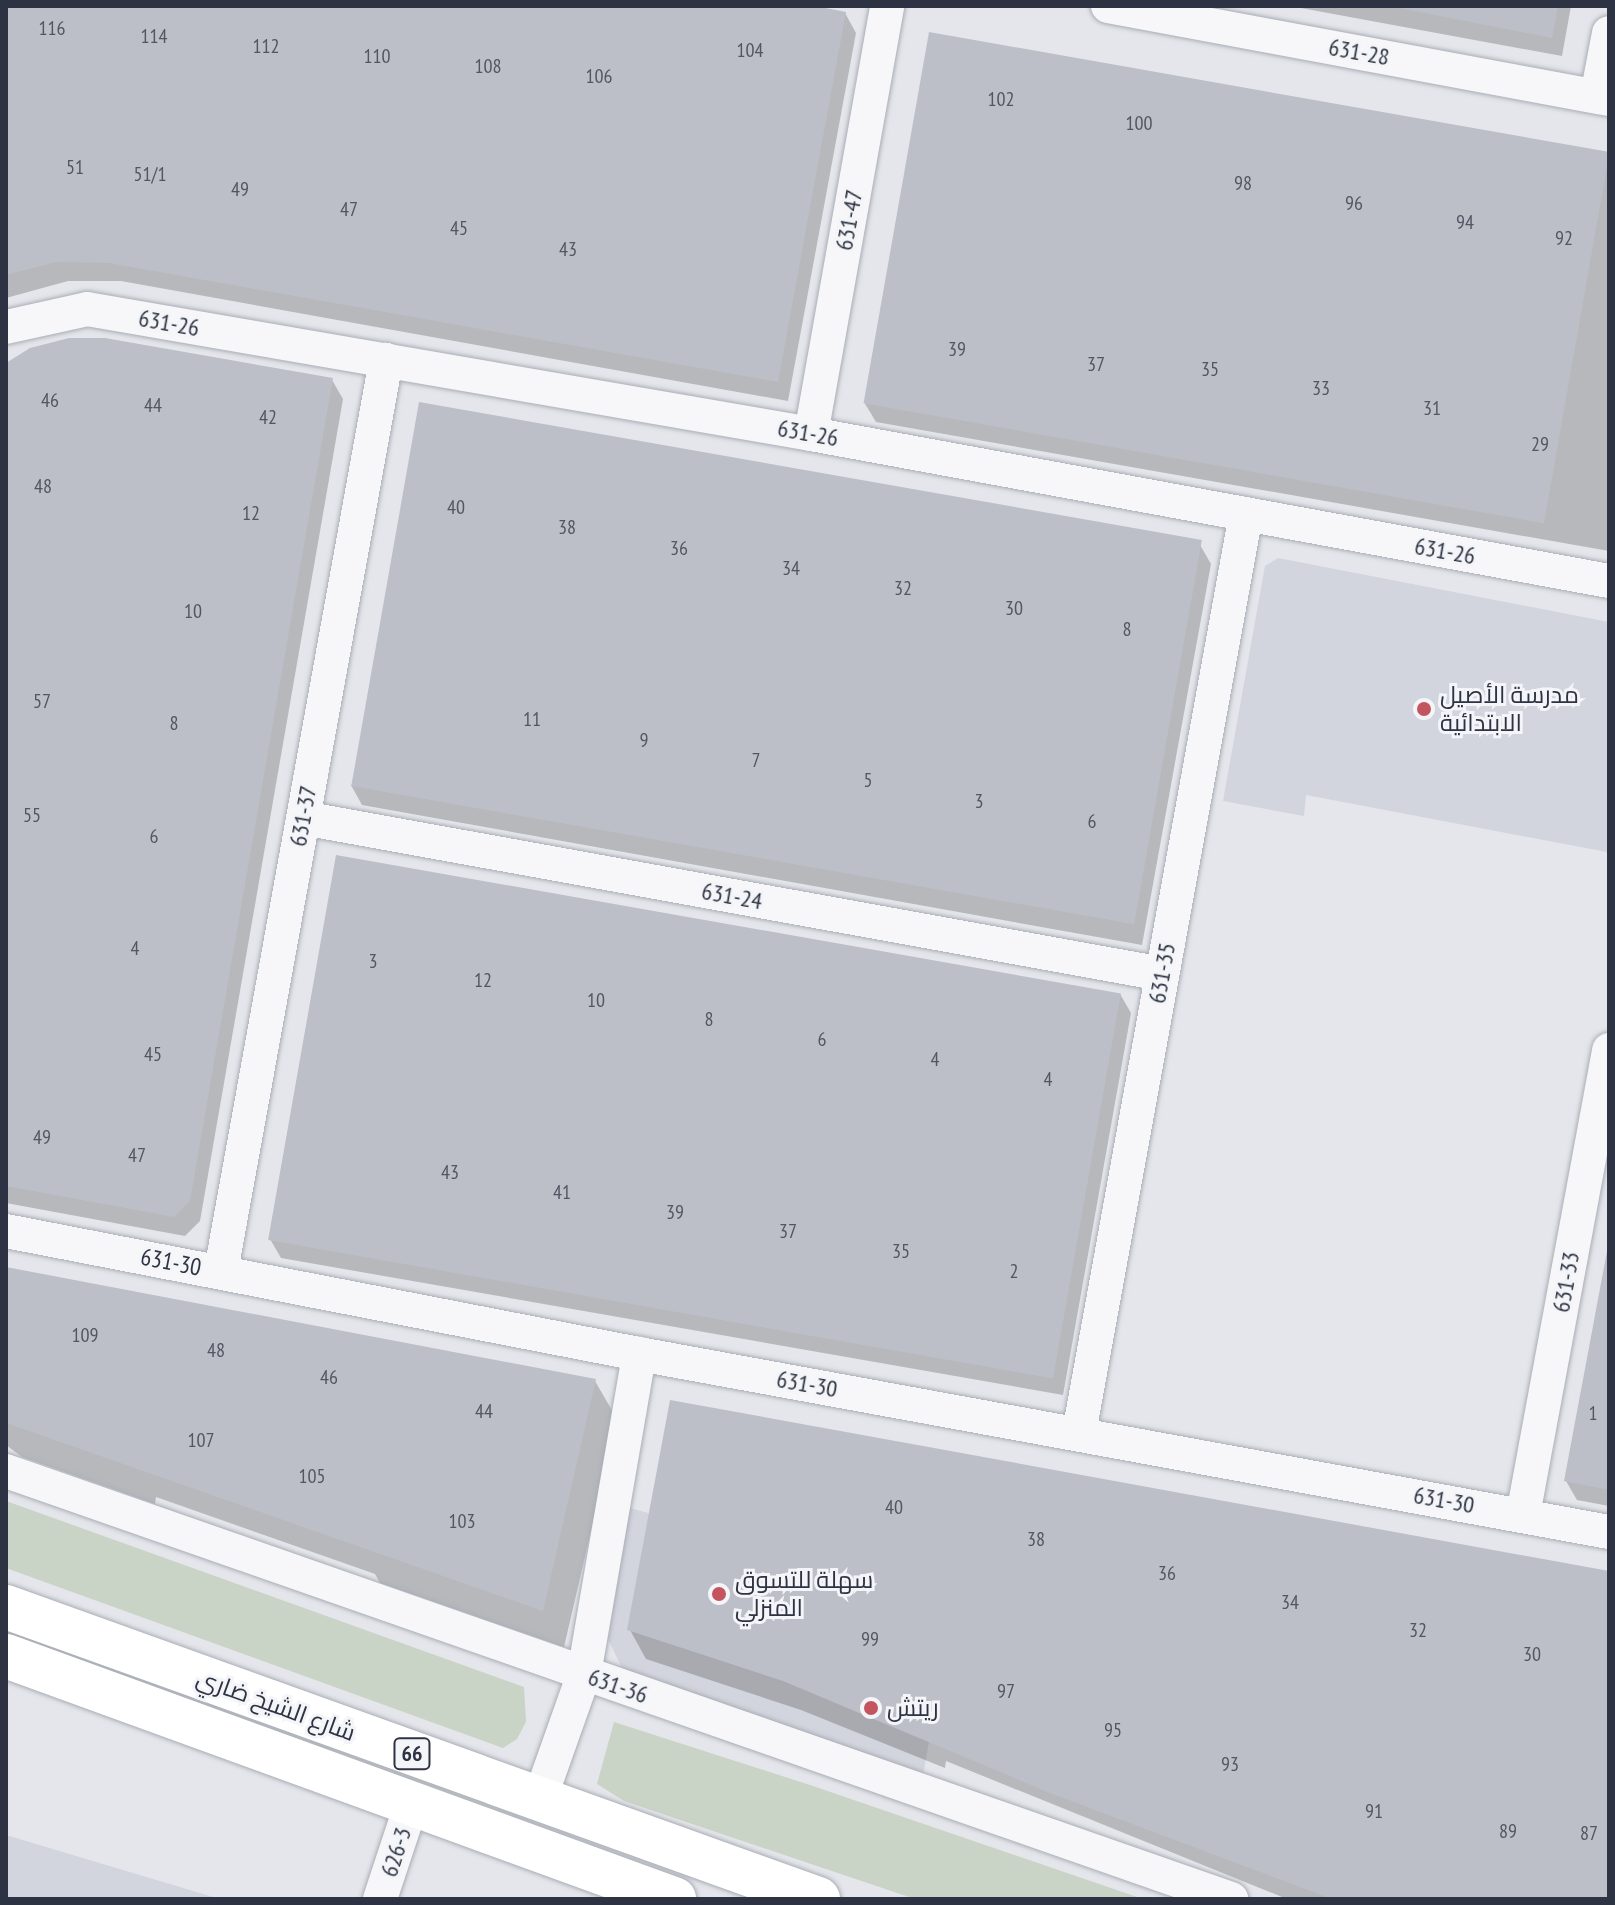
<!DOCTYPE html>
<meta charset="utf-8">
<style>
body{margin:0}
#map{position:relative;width:1615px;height:1905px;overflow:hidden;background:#e4e6eb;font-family:"PT Sans Narrow",Cairo,sans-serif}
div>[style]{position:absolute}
.built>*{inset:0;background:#d2d5dd}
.green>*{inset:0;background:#c9d4c6}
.shadow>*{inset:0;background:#0003}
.building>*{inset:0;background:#bcbfc7;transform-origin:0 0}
.roads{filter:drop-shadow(0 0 2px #a9adb5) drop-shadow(0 0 2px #a9adb5)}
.minor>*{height:34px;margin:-17px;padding:0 17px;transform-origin:17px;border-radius:17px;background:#f7f7f9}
.primary>*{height:44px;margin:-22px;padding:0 22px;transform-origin:22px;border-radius:22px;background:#fff}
.dots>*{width:22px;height:22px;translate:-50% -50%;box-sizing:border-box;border:4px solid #f4f5f8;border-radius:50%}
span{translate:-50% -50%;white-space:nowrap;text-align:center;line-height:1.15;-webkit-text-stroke:6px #f4f5f8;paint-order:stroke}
.number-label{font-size:20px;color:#515663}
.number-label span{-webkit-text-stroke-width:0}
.shield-label span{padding:2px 6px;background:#f4f5f8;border:2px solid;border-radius:6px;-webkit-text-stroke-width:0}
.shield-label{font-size:22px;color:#2d3342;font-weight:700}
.street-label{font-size:24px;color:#2d3342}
.poi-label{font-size:24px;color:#2d3342}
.left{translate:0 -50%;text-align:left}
.frame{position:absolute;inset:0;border:8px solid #2d3342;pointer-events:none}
</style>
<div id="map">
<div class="built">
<div style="clip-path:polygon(1278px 558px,1609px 622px,1607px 852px,1306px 795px,1304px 816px,1223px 801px,1265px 566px)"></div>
<div style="clip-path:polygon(630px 1508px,954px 1597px,923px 1776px,623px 1670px,608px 1639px)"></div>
<div style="clip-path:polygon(6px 1835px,220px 1899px,6px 1899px)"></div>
</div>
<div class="green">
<div style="clip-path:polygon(6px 1501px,524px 1687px,526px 1722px,517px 1739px,503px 1748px,6px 1568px)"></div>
<div style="clip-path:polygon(614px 1722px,810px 1785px,1143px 1899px,915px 1899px,624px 1801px,597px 1784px)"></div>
</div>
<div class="shadow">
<div style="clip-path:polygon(6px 6px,804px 6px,845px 13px,856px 33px,788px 401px,121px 281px,68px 281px,6px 298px)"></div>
<div style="clip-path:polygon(1290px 6px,1571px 6px,1562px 56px)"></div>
<div style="clip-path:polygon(1609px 155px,1609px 551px,876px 422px,864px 402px)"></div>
<div style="clip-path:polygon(6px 365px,332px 380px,343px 399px,200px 1221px,185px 1236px,6px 1203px)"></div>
<div style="clip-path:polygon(1200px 545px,1211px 564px,1142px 945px,362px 805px,351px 785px)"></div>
<div style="clip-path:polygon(1120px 994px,1131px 1013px,1063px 1395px,281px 1258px,270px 1239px)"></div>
<div style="clip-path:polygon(1609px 1255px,1609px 1506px,1577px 1500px,1566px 1481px)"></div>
<div style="clip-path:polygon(6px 1269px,595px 1381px,617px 1419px,564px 1647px,380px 1583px,375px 1574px,156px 1497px,155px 1504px,22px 1457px,6px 1445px)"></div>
<div style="clip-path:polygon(1609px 1574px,1609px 1899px,1287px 1899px,946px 1761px,945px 1768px,801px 1710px,646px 1659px,630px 1630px)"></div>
</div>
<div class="building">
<div style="clip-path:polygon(6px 6px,815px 6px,846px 12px,778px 382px,109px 263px,56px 262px,6px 275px)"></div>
<div style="clip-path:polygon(1389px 6px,1558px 6px,1552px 38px)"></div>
<div style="left:929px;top:32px;width:691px;height:377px;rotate:10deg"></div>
<div style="clip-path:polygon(69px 338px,105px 338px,333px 378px,190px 1201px,174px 1217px,6px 1186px,6px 363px,30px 348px)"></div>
<div style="left:419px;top:402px;width:795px;height:390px;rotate:10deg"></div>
<div style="left:336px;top:855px;width:797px;height:391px;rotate:10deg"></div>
<div style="clip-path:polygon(1607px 1251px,1609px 1252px,1609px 1490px,1564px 1481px)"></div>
<div style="clip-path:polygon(6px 1267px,596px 1379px,543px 1611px,6px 1423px)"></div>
<div style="clip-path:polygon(670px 1400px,1609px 1571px,1609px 1899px,1332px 1899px,1050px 1793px,783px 1681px,627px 1630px)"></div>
</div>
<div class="roads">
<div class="minor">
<div style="left:1108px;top:6px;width:510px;rotate:10.52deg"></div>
<div style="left:1597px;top:96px;width:64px;rotate:-79.2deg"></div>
<div style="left:6px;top:327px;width:83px;rotate:-12.5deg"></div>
<div style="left:87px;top:309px;width:735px;rotate:9.8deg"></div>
<div style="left:811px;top:434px;width:811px;rotate:10.44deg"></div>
<div style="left:811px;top:434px;width:435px;rotate:-79.9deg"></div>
<div style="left:303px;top:818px;width:873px;rotate:10.29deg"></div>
<div style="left:6px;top:1231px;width:645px;rotate:11deg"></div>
<div style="left:639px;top:1354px;width:986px;rotate:10.4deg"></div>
<div style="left:221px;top:1271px;width:926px;rotate:-79.73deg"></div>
<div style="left:1079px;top:1433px;width:934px;rotate:-79.7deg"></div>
<div style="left:6px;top:1471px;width:1298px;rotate:19.26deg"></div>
<div style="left:1523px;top:1515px;width:473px;rotate:-79.5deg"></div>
<div style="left:539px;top:1801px;width:135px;rotate:-70.5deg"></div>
<div style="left:584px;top:1674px;width:325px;rotate:-80.2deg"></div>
<div style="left:380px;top:1899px;width:99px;rotate:-71.7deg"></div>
</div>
<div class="primary">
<div style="left:6px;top:1607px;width:863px;rotate:19.78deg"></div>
<div style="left:6px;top:1656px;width:711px;rotate:19.99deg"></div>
</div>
</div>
<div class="dots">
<div style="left:1424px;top:709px;background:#c4555f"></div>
<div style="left:719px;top:1594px;background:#c4555f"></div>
<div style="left:871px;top:1708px;background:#c4555f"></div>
</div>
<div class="number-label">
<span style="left:52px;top:28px">116</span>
<span style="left:154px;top:36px">114</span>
<span style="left:266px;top:46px">112</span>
<span style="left:750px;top:50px">104</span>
<span style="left:377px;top:56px">110</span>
<span style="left:488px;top:66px">108</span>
<span style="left:599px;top:76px">106</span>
<span style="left:1001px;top:99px">102</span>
<span style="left:1139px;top:123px">100</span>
<span style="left:75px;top:167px">51</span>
<span style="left:150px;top:174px">51/1</span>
<span style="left:1243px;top:183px">98</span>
<span style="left:240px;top:189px">49</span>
<span style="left:1354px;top:203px">96</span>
<span style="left:349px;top:209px">47</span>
<span style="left:1465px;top:222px">94</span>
<span style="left:459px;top:228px">45</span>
<span style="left:1564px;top:238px">92</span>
<span style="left:568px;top:249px">43</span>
<span style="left:957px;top:349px">39</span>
<span style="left:1096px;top:364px">37</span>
<span style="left:1210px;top:369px">35</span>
<span style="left:1321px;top:388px">33</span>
<span style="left:50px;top:400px">46</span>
<span style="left:153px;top:405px">44</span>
<span style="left:1432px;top:408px">31</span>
<span style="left:268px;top:417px">42</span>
<span style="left:1540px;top:444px">29</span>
<span style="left:43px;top:486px">48</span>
<span style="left:456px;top:507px">40</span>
<span style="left:251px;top:513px">12</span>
<span style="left:567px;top:527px">38</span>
<span style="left:679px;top:548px">36</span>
<span style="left:791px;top:568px">34</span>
<span style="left:903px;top:588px">32</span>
<span style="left:1014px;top:608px">30</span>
<span style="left:193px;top:611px">10</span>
<span style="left:1127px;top:629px">8</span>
<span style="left:42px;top:701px">57</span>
<span style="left:532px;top:719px">11</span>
<span style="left:174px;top:723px">8</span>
<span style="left:644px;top:740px">9</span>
<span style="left:756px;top:760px">7</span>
<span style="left:868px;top:780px">5</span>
<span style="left:979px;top:801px">3</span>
<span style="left:32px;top:815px">55</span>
<span style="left:1092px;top:821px">6</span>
<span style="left:154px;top:836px">6</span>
<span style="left:135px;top:948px">4</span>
<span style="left:373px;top:961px">3</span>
<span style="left:483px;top:980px">12</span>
<span style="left:596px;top:1000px">10</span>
<span style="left:709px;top:1019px">8</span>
<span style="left:822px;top:1039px">6</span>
<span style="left:153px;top:1054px">45</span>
<span style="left:935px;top:1059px">4</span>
<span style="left:1048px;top:1079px">4</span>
<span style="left:42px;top:1137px">49</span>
<span style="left:137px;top:1155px">47</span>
<span style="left:450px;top:1172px">43</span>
<span style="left:562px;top:1192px">41</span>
<span style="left:675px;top:1212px">39</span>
<span style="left:788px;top:1231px">37</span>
<span style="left:901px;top:1251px">35</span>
<span style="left:1014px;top:1271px">2</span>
<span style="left:85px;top:1335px">109</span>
<span style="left:216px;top:1350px">48</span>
<span style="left:329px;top:1377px">46</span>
<span style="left:484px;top:1411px">44</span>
<span style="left:1593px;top:1413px">1</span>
<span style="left:201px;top:1440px">107</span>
<span style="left:312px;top:1476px">105</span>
<span style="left:894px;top:1507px">40</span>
<span style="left:462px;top:1521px">103</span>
<span style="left:1036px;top:1539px">38</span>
<span style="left:1167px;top:1573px">36</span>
<span style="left:1290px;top:1602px">34</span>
<span style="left:1418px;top:1630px">32</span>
<span style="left:870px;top:1639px">99</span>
<span style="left:1532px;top:1654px">30</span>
<span style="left:1006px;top:1691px">97</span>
<span style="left:1113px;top:1730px">95</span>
<span style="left:1230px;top:1764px">93</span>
<span style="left:1374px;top:1811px">91</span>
<span style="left:1508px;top:1831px">89</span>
<span style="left:1589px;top:1833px">87</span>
</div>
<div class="shield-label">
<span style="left:412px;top:1754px">66</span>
</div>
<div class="street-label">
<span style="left:1359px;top:52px;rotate:10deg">631-28</span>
<span style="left:849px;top:220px;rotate:-80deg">631-47</span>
<span style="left:169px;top:323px;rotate:10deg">631-26</span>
<span style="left:808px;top:433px;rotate:10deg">631-26</span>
<span style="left:1445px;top:551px;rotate:10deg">631-26</span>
<span style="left:303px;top:816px;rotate:-80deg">631-37</span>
<span style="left:732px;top:896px;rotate:10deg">631-24</span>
<span style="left:1162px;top:973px;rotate:-80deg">631-35</span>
<span style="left:171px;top:1262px;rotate:11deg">631-30</span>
<span style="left:1566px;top:1282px;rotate:-80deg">631-33</span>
<span style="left:807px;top:1384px;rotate:10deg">631-30</span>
<span style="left:1444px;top:1500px;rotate:10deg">631-30</span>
<span style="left:618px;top:1686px;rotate:19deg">631-36</span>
<span style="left:276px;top:1705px;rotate:20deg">شارع الشيخ ضاري</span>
<span style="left:396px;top:1852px;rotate:-72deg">626-3</span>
</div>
<div class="poi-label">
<span class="left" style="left:1440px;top:709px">مدرسة الأصيل<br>الابتدائية</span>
<span class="left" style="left:735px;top:1594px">سهلة للتسوق<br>المنزلي</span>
<span class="left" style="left:887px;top:1708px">ريتش</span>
</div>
<div class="frame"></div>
</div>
